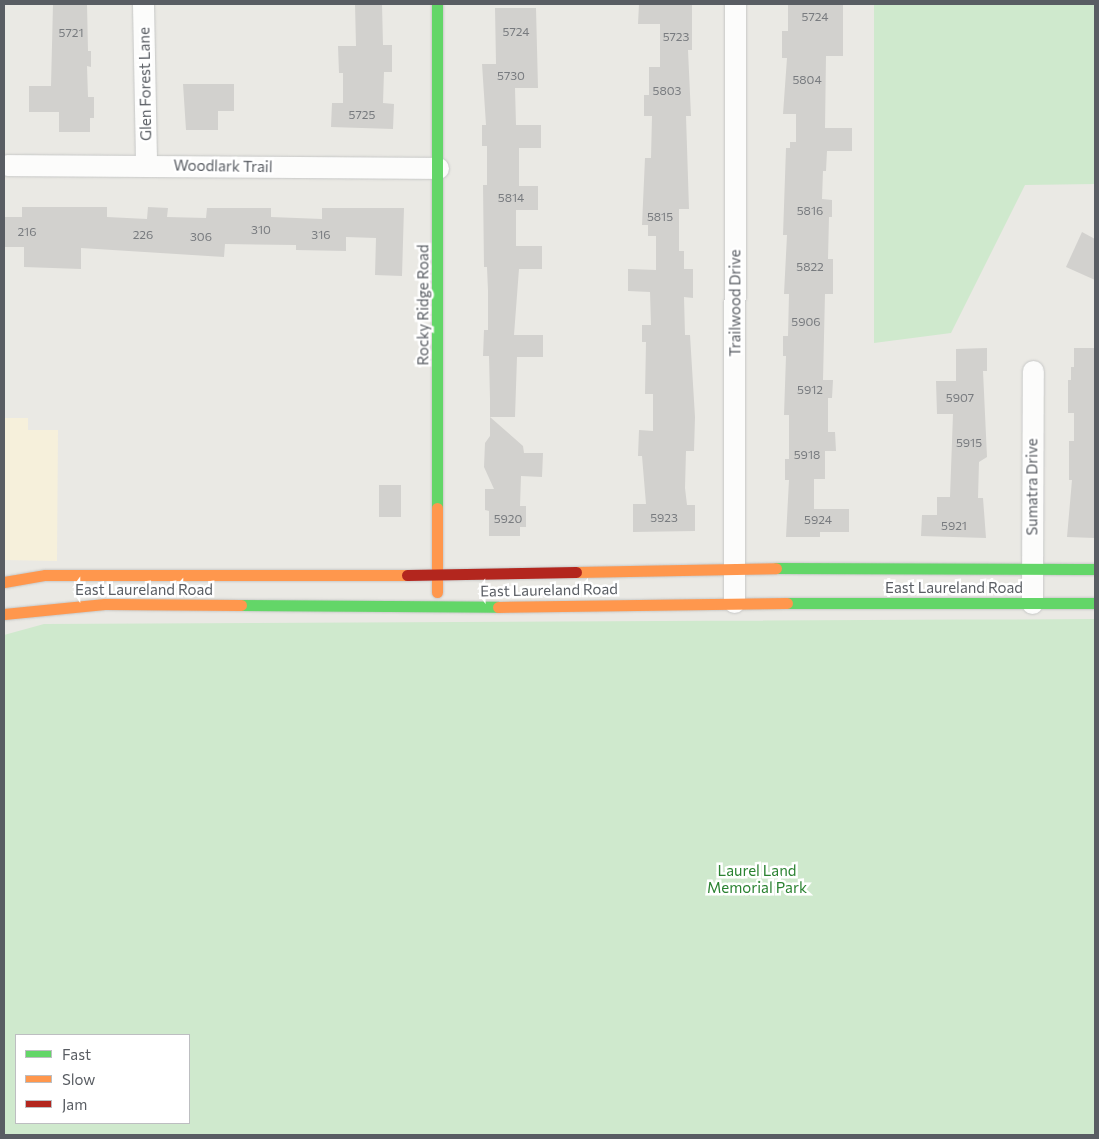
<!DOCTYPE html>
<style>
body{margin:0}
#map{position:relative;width:1099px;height:1139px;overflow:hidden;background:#eae9e4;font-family:Commissioner,sans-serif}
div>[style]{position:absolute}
.commercial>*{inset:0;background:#f6f0db}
.green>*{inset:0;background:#cfe9cd}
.building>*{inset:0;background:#d2d1ce;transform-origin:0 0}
.roads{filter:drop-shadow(0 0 1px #c6c7c6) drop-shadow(0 0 1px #c6c7c6)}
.street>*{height:21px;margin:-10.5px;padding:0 10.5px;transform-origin:10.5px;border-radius:10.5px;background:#fcfcfb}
.fast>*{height:11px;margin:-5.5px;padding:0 5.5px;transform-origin:5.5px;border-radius:5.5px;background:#63d668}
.slow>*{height:11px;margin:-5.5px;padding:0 5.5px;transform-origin:5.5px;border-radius:5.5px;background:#ff974d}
.jam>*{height:11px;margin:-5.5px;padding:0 5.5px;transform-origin:5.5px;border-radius:5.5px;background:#b3261e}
span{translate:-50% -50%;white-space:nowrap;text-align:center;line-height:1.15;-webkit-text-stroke:5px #fff;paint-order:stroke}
.number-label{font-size:12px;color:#787b7f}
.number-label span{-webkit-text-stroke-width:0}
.street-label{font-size:15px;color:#595d63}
.park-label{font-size:15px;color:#2a8231}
.frame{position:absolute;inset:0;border:5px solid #595d63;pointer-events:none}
.legend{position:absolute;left:15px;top:1034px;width:175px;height:90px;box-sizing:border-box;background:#fff;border:1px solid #bdbec1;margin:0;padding:6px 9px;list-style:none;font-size:15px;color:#595d63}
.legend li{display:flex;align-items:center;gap:10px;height:25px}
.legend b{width:25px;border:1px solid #bdbec1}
</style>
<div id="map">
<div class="commercial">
<div style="clip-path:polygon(4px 418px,28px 418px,28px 430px,58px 430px,57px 561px,4px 560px)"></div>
</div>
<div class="green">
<div style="clip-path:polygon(874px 4px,1095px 4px,1095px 184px,1025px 185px,951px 333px,874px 343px)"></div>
<div style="clip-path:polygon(evenodd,1095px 619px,1095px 1135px,4px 1135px,4px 635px,44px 624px,1095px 619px,16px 1035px,189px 1035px,189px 1123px,16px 1123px,16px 1035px)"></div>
</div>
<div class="building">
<div style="clip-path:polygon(53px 4px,87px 4px,88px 51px,91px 51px,91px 67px,87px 66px,88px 97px,94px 97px,94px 118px,90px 118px,90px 132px,59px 132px,59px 112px,29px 112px,29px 86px,51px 86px)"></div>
<div style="clip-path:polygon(355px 4px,382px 4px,383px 45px,392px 45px,392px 72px,384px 72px,383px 103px,394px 104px,393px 129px,331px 127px,332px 103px,343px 103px,343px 73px,339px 73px,338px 46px,356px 46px)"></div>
<div style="clip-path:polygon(639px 4px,692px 4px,692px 50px,688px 50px,691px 116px,686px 116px,689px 209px,679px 209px,679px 251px,684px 251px,684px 269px,693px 269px,693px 298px,684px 297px,685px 335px,690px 335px,695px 417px,694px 451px,686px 451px,685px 488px,687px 505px,695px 505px,695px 531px,633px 532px,633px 504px,646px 504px,642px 456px,638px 456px,639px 430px,653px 431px,653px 394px,645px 394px,646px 342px,642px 342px,642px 325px,651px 325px,650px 292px,628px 291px,628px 269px,656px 270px,656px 236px,648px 236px,648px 225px,642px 225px,645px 158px,651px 158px,652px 116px,644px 116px,644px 95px,649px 95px,649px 67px,660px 67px,660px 24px,638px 24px)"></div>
<div style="clip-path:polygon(788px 4px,843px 4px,843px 56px,826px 56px,825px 128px,852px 128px,852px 151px,827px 151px,826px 171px,823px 171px,822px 199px,832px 200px,832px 217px,829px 217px,828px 259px,833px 259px,833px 294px,825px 294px,823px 380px,833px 380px,832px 398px,828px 398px,828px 432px,835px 432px,836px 451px,825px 451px,825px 479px,814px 479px,814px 509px,849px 509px,849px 532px,820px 532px,820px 537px,786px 537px,789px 480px,785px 480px,785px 459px,789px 459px,789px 415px,784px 415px,786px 356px,783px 356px,783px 336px,788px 336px,789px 294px,784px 294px,787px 235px,783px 235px,786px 148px,790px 148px,790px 142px,796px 142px,796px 114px,783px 114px,787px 58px,782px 58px,782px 31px,788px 31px)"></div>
<div style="clip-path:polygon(495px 8px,536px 8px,538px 88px,515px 88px,516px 125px,541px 125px,541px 148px,519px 148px,519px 186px,538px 186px,538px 210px,516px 210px,516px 246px,542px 246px,542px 269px,519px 269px,514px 335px,543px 335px,543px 357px,517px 357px,515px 417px,490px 417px,523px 446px,524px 453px,543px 453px,542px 477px,521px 476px,520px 506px,526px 506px,526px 527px,520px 527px,520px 536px,489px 536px,489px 511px,485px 510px,485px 489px,494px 489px,484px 467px,485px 443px,490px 436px,490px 400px,489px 356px,483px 356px,484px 330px,488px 330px,488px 291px,487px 267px,484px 267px,483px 185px,487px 185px,487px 146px,482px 146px,482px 125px,486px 125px,482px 64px,496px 64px)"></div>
<div style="clip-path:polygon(183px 84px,234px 84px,234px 111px,218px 111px,218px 130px,186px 130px)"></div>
<div style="clip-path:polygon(22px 207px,107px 207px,107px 217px,147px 219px,148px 207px,168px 208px,167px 217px,206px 218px,207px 208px,271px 208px,271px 217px,322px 219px,322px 208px,404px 208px,402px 276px,375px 275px,376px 238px,346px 237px,346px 251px,296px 250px,296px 245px,225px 244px,224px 257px,81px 248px,81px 269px,24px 267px,24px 247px,5px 247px,5px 217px,22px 217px)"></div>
<div style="clip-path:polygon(1082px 232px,1095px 239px,1095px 280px,1066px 267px)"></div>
<div style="clip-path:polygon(987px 348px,987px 371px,983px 371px,987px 457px,979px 462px,978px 498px,983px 498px,986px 538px,921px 536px,922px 515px,937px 515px,937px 497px,950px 497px,953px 414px,937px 414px,936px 381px,956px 381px,956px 349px)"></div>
<div style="clip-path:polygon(1074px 348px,1095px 348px,1095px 538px,1067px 537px,1072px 480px,1069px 480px,1069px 441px,1074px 441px,1074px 413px,1068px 413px,1068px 380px,1071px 380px,1071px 367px,1074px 367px)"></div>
<div style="left:379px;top:485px;width:22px;height:32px"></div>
</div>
<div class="roads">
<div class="street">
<div style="left:143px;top:4px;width:161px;rotate:88.9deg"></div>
<div style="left:7px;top:165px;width:431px;rotate:0.4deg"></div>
<div style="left:734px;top:602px;width:598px;rotate:-89.9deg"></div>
<div style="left:1032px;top:603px;width:232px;rotate:-89.8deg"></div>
</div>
<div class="fast">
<div style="left:437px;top:4px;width:504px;rotate:90deg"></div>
<div style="left:776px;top:568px;width:319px;rotate:0.2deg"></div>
<div style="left:787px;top:603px;width:308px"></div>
<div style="left:241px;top:605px;width:257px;rotate:0.4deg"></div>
</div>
<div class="slow">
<div style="left:437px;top:508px;width:84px;rotate:90deg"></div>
<div style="left:576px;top:572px;width:200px;rotate:-1.1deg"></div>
<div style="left:4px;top:582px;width:42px;rotate:-9.7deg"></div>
<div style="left:45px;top:575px;width:362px"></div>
<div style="left:498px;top:607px;width:289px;rotate:-0.8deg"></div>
<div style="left:4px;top:614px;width:101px;rotate:-5.7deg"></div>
<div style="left:105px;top:604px;width:136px;rotate:0.4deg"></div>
</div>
<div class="jam">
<div style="left:407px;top:575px;width:169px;rotate:-1deg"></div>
</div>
</div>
<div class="number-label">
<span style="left:815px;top:17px">5724</span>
<span style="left:516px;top:32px">5724</span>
<span style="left:71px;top:33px">5721</span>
<span style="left:676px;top:37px">5723</span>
<span style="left:511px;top:76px">5730</span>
<span style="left:807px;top:80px">5804</span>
<span style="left:667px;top:91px">5803</span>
<span style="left:362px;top:115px">5725</span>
<span style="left:511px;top:198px">5814</span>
<span style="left:810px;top:211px">5816</span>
<span style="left:660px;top:217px">5815</span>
<span style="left:261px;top:230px">310</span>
<span style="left:27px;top:232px">216</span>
<span style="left:143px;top:235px">226</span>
<span style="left:321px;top:235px">316</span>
<span style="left:201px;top:237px">306</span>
<span style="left:810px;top:267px">5822</span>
<span style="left:806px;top:322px">5906</span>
<span style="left:810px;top:390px">5912</span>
<span style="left:960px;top:398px">5907</span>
<span style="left:969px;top:443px">5915</span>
<span style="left:807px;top:455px">5918</span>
<span style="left:664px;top:518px">5923</span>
<span style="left:508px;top:519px">5920</span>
<span style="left:818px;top:520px">5924</span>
<span style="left:954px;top:526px">5921</span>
</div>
<div class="street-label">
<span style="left:145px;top:84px;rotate:-91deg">Glen Forest Lane</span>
<span style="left:223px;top:166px;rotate:1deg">Woodlark Trail</span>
<span style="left:735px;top:303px;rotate:-90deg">Trailwood Drive</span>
<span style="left:423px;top:305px;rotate:-90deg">Rocky Ridge Road</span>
<span style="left:1032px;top:487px;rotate:-90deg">Sumatra Drive</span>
<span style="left:954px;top:588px">East Laureland Road</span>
<span style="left:144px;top:590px">East Laureland Road</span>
<span style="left:549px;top:590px;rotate:-1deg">East Laureland Road</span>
</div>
<div class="park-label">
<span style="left:757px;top:879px">Laurel Land<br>Memorial Park</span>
</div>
<div class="frame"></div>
<ul class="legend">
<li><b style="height:6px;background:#63d668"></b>Fast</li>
<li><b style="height:6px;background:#ff974d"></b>Slow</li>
<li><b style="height:6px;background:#b3261e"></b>Jam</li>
</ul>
</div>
